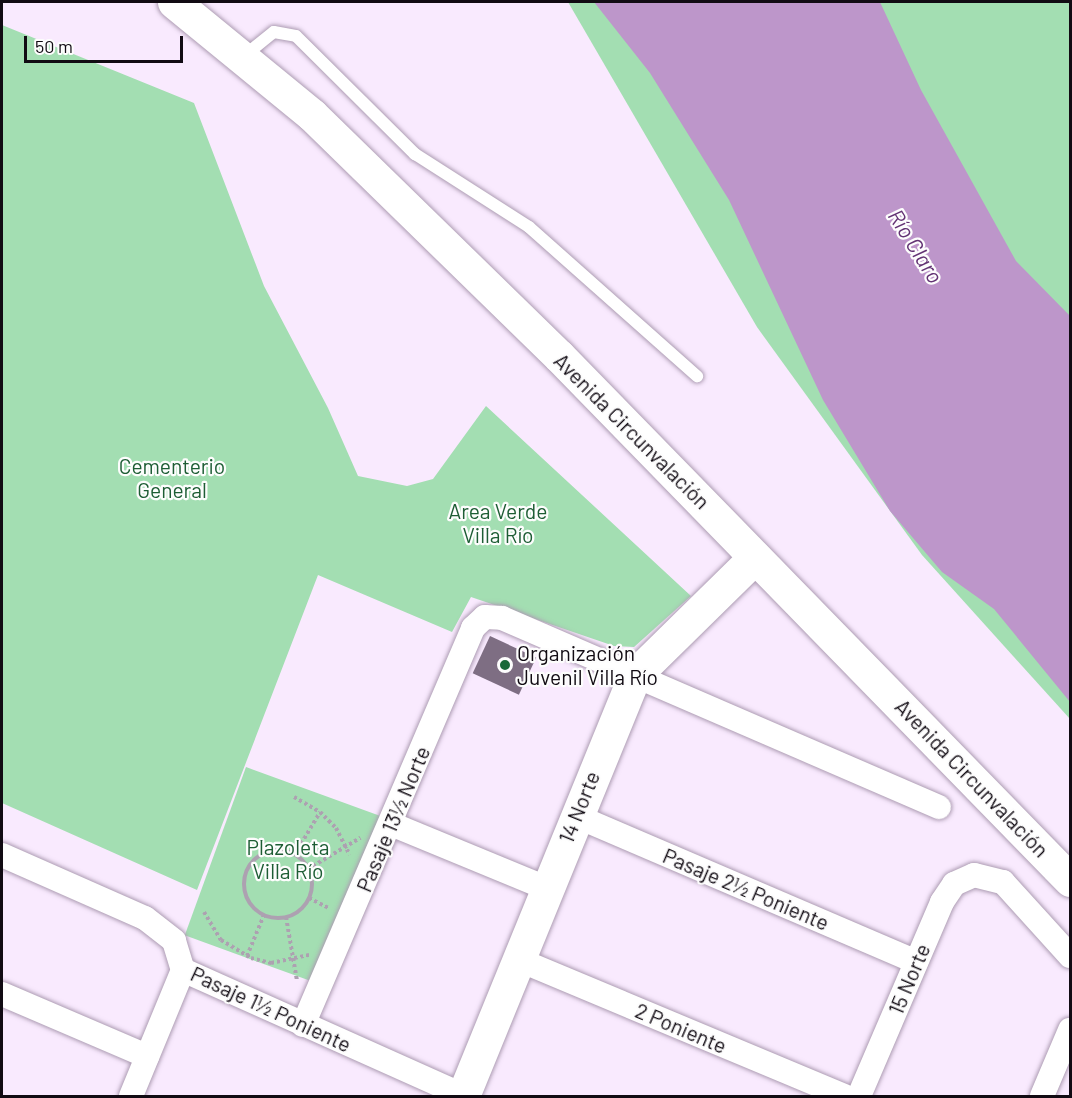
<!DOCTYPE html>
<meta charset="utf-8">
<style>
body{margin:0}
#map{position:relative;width:1072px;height:1098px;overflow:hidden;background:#f9eafe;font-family:Barlow,sans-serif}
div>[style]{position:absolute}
.green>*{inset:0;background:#a3deb2;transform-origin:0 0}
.water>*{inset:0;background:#bd96ca}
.building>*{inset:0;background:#7e6e83;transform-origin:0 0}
.path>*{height:4px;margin-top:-2px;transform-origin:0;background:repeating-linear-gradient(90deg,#ada1b1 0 3px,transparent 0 6px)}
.path>.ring{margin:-2px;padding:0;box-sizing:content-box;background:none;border:4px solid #ada1b1;border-radius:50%}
.roads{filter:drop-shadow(0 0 2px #ad9cb3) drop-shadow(0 0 2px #ad9cb3)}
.lane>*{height:12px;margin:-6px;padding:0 6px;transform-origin:6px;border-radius:6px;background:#fff}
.street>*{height:24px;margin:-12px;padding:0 12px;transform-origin:12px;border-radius:12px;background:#fff}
.secondary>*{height:33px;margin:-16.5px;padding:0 16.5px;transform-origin:16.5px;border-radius:16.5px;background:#fff}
.primary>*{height:33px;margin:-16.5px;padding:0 16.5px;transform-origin:16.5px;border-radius:16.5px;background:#fff}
.dots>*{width:16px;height:16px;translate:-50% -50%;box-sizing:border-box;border:3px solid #fdfdfd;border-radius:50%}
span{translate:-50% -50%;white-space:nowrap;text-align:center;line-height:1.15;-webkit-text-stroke:4.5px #fdfdfd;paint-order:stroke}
.street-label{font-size:21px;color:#110b13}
.park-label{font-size:21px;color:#1d5d34}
.poi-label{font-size:21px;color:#110b13}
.left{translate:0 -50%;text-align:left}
.water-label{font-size:22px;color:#633374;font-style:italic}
.frame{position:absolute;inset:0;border:3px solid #110b13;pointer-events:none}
.scale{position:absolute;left:24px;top:36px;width:159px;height:27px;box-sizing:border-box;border:3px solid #110b13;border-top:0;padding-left:8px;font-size:18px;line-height:21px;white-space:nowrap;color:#110b13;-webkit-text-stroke:4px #fdfdfd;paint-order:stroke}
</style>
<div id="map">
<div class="green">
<div style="clip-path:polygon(568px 2px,1070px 2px,1070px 719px,922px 555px,757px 327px)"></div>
<div style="clip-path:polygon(2px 25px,194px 103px,264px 286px,328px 408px,358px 476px,407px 486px,433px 479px,486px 406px,691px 596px,634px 647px,614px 646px,471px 597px,452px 632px,318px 575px,197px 890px,2px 803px)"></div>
<div style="left:246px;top:767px;width:143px;height:179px;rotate:20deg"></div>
</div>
<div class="water">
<div style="clip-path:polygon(594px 2px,880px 2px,921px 90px,1016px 261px,1070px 316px,1070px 702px,994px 609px,942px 572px,890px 511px,823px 400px,729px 200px,650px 73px)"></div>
</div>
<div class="building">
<div style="left:490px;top:636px;width:51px;height:41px;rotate:25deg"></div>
</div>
<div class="path">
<div style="left:294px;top:797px;width:30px;rotate:30deg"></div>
<div style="left:320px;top:812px;width:23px;rotate:45deg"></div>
<div style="left:336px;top:828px;width:30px;rotate:63deg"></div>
<div class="ring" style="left:244px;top:850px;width:64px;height:64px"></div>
<div style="left:295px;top:854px;width:49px;rotate:-59.2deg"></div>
<div style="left:308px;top:869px;width:61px;rotate:-30.8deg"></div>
<div style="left:309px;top:898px;width:22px;rotate:27deg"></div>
<div style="left:204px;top:912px;width:33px;rotate:59deg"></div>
<div style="left:221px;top:940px;width:35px;rotate:31deg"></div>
<div style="left:251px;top:958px;width:21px;rotate:14deg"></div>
<div style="left:271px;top:963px;width:39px;rotate:-12deg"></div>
<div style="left:286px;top:917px;width:65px;rotate:80.2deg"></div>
<div style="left:247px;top:956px;width:44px;rotate:-67.5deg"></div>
</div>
<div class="roads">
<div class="lane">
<div style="left:244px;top:56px;width:38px;rotate:-39deg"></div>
<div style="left:274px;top:32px;width:22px;rotate:10deg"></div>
<div style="left:296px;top:36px;width:168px;rotate:44.8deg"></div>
<div style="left:415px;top:154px;width:135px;rotate:32.6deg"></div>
<div style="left:529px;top:227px;width:225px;rotate:41.6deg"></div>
</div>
<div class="street">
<div style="left:576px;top:816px;width:370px;rotate:23.2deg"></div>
<div style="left:391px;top:824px;width:168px;rotate:22.4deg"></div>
<div style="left:2px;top:855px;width:156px;rotate:23.8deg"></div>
<div style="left:145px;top:918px;width:37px;rotate:38deg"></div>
<div style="left:174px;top:941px;width:30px;rotate:73deg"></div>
<div style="left:183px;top:970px;width:309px;rotate:24.1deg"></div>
<div style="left:517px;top:959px;width:355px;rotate:22.7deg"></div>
<div style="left:2px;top:994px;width:158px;rotate:23.2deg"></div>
<div style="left:303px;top:1025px;width:432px;rotate:-66.8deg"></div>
<div style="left:473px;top:628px;width:16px;rotate:-43deg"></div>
<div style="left:485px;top:617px;width:17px;rotate:3deg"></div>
<div style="left:502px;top:618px;width:476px;rotate:23.4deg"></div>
<div style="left:131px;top:1096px;width:136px;rotate:-67.6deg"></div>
<div style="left:859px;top:1096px;width:211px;rotate:-66.8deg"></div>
<div style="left:942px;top:902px;width:22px;rotate:-56deg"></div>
<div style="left:954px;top:884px;width:22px;rotate:-24deg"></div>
<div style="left:974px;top:875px;width:30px;rotate:14deg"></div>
<div style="left:1003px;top:882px;width:100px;rotate:47.8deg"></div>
<div style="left:1042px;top:1096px;width:72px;rotate:-67deg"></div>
</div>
<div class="secondary">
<div style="left:463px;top:1096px;width:455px;rotate:-67.8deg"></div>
<div style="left:635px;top:675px;width:168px;rotate:-44.5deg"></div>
</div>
<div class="primary">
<div style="left:174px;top:2px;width:178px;rotate:39.3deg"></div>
<div style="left:312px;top:115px;width:345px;rotate:44.3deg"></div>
<div style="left:559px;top:356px;width:732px;rotate:45.72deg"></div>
</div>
</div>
<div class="dots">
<div style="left:505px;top:665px;background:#1a6939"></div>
</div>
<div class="street-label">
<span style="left:632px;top:431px;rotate:45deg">Avenida Circunvalación</span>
<span style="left:972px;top:778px;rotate:46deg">Avenida Circunvalación</span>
<span style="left:579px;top:807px;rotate:-68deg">14 Norte</span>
<span style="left:393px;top:819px;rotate:-67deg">Pasaje 13½ Norte</span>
<span style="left:746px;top:889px;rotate:23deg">Pasaje 2½ Poniente</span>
<span style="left:909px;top:979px;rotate:-67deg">15 Norte</span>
<span style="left:271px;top:1009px;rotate:25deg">Pasaje 1½ Poniente</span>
<span style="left:681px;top:1028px;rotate:23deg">2 Poniente</span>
</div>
<div class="park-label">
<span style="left:172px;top:478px">Cementerio<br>General</span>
<span style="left:498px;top:523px">Area Verde<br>Villa Río</span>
<span style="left:288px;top:859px">Plazoleta<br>Villa Río</span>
</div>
<div class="poi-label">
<span class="left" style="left:517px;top:665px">Organización<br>Juvenil Villa Río</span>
</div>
<div class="water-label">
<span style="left:916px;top:246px;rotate:58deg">Río Claro</span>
</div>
<div class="frame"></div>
<div class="scale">50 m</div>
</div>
